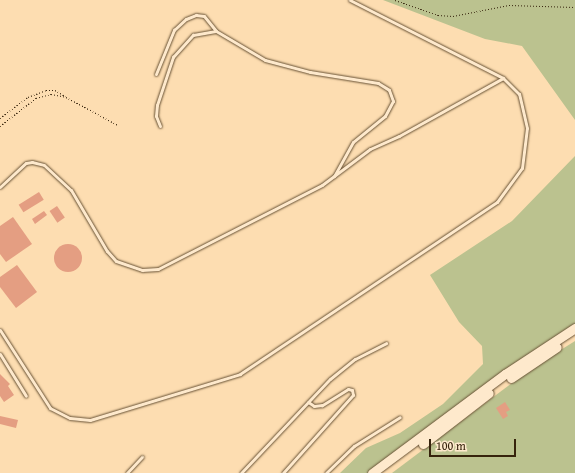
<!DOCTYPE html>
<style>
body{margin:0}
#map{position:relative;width:575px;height:473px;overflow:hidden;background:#fdddb1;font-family:"Gentium Book Plus",serif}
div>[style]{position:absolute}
.green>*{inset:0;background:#bbc28f}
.building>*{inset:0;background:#e49e82;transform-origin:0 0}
.round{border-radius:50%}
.path>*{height:1px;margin-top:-0.5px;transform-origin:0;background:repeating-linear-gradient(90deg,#36230c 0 1px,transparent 0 3px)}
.roads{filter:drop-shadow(0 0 1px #685235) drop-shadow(0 0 1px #685235)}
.lane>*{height:3px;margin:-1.5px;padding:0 1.5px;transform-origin:1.5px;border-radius:1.5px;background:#fee9cc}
.secondary>*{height:9px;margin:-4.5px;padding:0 4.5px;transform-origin:4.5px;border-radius:4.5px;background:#fee9cc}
span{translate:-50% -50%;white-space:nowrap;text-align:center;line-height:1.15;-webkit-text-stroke:4px #fee9cc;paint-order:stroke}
.scale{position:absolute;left:429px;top:439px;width:87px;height:18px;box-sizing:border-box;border:2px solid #36230c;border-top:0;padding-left:5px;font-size:12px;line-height:14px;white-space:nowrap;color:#36230c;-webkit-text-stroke:3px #fee9cc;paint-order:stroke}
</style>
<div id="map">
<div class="green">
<div style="clip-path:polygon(383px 0,575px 0,575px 120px,522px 46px,485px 39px)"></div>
<div style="clip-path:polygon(575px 156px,575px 328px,372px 473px,340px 473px,366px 448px,400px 433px,443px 404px,483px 364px,482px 346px,459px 322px,430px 275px,512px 221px)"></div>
<div style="clip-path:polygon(575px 341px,575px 473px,392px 473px,532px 368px)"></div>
</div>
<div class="building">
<div style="left:39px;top:192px;width:9px;height:24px;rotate:58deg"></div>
<div style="left:57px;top:206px;width:14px;height:9px;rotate:56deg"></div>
<div style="clip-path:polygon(44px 211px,47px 215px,35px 224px,32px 219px)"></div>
<div style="clip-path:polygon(13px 217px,32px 244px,6px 262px,0 254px,0 226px)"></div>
<div class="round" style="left:54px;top:244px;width:28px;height:28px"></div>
<div style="clip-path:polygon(17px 265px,37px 292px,16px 308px,0 287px,0 277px)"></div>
<div style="clip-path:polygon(0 374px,10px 384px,8px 386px,14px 395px,4px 402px,0 396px)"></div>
<div style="clip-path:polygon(505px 402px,510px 410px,506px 412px,508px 416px,503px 419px,496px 408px)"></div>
<div style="clip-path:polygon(0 416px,18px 420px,16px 428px,0 424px)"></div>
</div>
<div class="path">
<div style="left:395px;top:0;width:46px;rotate:19.2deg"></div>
<div style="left:438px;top:15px;width:15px;rotate:4deg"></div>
<div style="left:453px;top:16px;width:57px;rotate:-11.1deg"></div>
<div style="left:509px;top:5px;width:66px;rotate:1.7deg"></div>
<div style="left:0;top:118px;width:35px;rotate:-37deg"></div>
<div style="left:28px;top:97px;width:19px;rotate:-21deg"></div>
<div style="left:46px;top:90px;width:9px"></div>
<div style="left:55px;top:90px;width:12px;rotate:31deg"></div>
<div style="left:0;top:126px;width:46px;rotate:-37.9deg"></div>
<div style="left:36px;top:98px;width:16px;rotate:-15deg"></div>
<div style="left:51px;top:94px;width:15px;rotate:11deg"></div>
<div style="left:66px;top:97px;width:59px;rotate:28.3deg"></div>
</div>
<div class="roads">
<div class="lane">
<div style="left:156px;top:74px;width:48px;rotate:-67.8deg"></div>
<div style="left:174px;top:30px;width:16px;rotate:-43deg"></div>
<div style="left:186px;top:19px;width:11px;rotate:-22deg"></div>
<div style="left:196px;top:15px;width:8px;rotate:7deg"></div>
<div style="left:204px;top:16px;width:19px;rotate:51deg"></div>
<div style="left:160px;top:126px;width:11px;rotate:-112deg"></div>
<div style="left:156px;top:116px;width:11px;rotate:-85deg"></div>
<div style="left:157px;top:105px;width:51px;rotate:-71.6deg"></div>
<div style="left:173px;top:57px;width:30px;rotate:-48deg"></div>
<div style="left:193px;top:35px;width:23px;rotate:-10deg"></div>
<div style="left:216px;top:31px;width:57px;rotate:30.6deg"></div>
<div style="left:265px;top:60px;width:47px;rotate:14.9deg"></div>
<div style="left:310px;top:72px;width:69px;rotate:9.2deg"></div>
<div style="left:378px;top:83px;width:13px;rotate:32deg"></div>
<div style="left:389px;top:90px;width:12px;rotate:70deg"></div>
<div style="left:393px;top:101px;width:17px;rotate:118deg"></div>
<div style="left:385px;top:116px;width:41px;rotate:140.9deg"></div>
<div style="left:353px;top:142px;width:39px;rotate:119deg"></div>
<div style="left:0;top:187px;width:35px;rotate:-43deg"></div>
<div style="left:26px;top:163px;width:6px;rotate:-9deg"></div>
<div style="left:32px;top:162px;width:12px;rotate:14deg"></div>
<div style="left:44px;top:165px;width:37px;rotate:43deg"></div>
<div style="left:71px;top:190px;width:71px;rotate:59.5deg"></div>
<div style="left:107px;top:251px;width:13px;rotate:48deg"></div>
<div style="left:116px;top:261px;width:28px;rotate:19deg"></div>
<div style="left:142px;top:270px;width:16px;rotate:-4deg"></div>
<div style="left:158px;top:269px;width:184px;rotate:-27.1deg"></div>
<div style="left:322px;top:185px;width:60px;rotate:-36.9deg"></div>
<div style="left:370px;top:149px;width:32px;rotate:-24deg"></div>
<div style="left:399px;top:136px;width:119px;rotate:-29.1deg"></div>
<div style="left:0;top:330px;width:93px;rotate:57.3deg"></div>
<div style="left:50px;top:408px;width:22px;rotate:27deg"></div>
<div style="left:70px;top:418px;width:20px;rotate:6deg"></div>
<div style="left:90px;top:420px;width:157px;rotate:-17deg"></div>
<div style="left:240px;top:374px;width:309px;rotate:-33.8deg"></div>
<div style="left:497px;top:202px;width:42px;rotate:-53.7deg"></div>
<div style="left:522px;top:168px;width:40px;rotate:-82.9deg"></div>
<div style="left:527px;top:128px;width:35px;rotate:-103deg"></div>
<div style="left:519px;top:94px;width:23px;rotate:-135deg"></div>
<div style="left:503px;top:78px;width:172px;rotate:-153deg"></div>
<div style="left:0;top:354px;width:49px;rotate:58.2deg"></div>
<div style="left:127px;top:473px;width:22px;rotate:-47deg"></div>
<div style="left:241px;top:473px;width:129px;rotate:-46.6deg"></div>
<div style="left:330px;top:379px;width:32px;rotate:-39deg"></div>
<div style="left:355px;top:359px;width:35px;rotate:-27deg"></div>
<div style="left:283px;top:473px;width:105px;rotate:-48.1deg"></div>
<div style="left:353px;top:395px;width:5px;rotate:-101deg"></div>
<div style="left:352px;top:390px;width:4px;rotate:-166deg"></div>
<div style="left:348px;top:389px;width:31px;rotate:148deg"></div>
<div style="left:322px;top:405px;width:8px;rotate:173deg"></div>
<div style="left:314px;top:406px;width:7px;rotate:-146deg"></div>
<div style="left:326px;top:473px;width:39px;rotate:-44deg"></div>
<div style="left:354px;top:446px;width:54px;rotate:-32.2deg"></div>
</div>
<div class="secondary">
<div style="left:511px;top:378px;width:55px;rotate:-34deg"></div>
<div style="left:423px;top:444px;width:83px;rotate:-37.7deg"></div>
<div style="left:372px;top:473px;width:166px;rotate:-36.7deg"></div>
<div style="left:505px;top:374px;width:84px;rotate:-33.3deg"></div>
</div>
</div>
<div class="scale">100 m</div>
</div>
